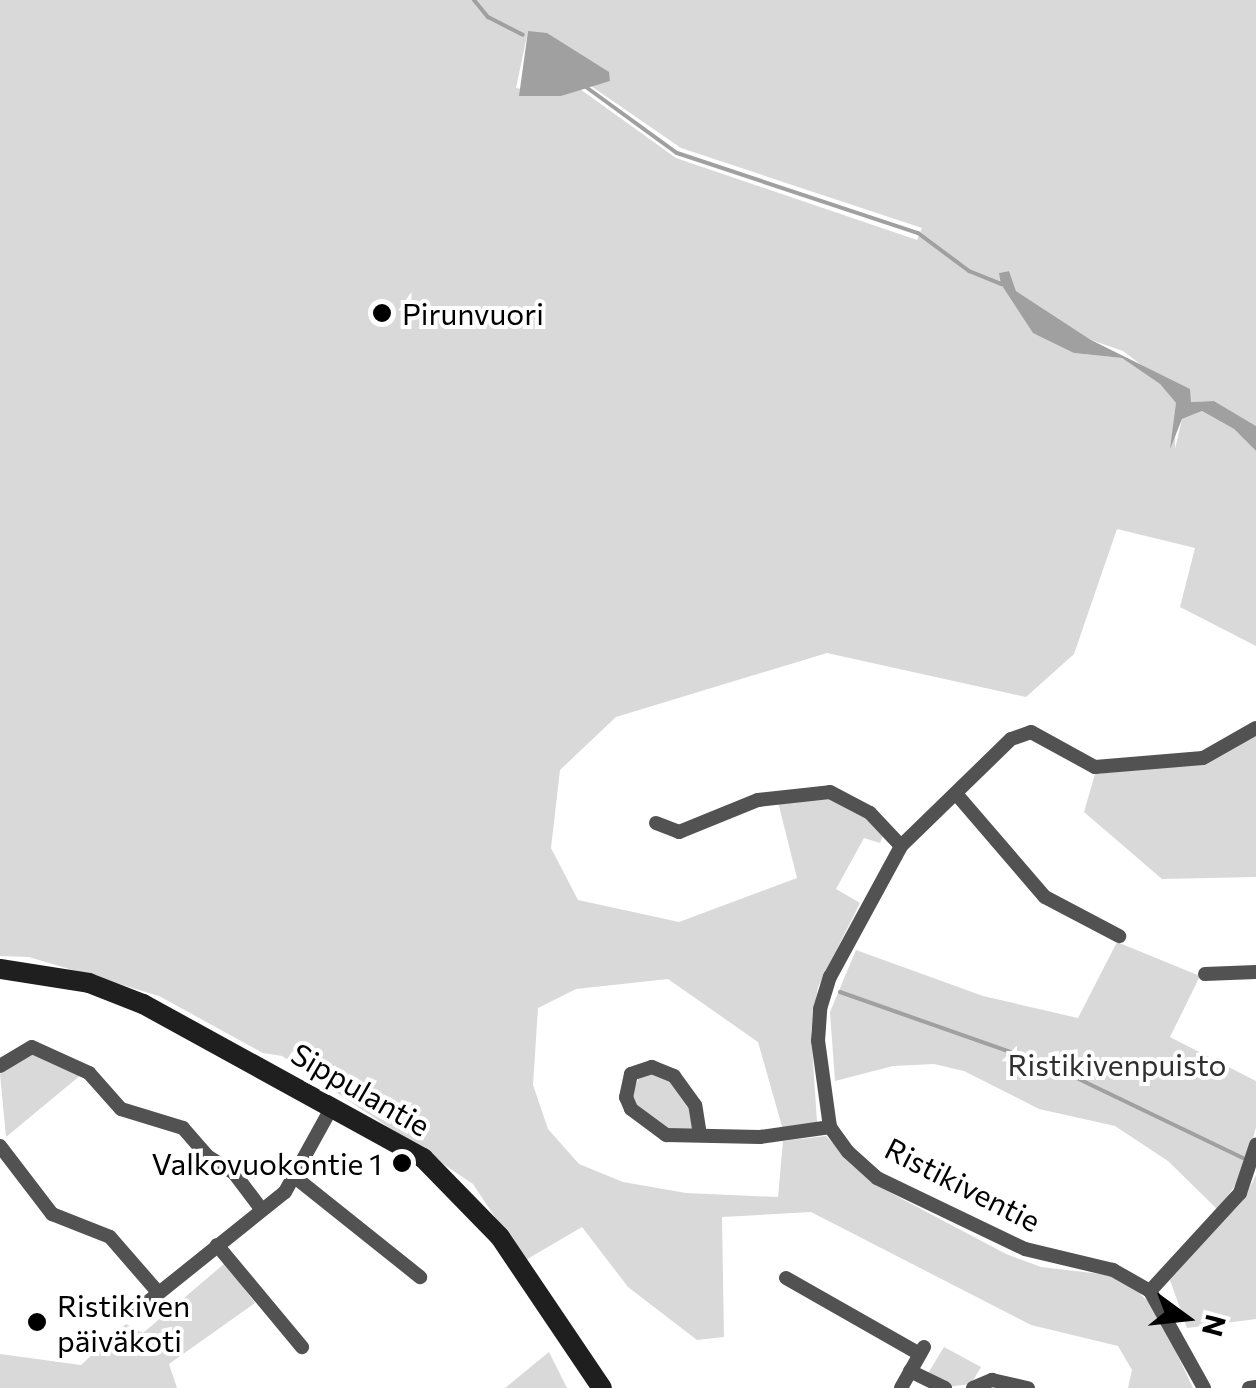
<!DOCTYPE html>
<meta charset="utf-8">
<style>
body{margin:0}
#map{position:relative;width:1256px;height:1388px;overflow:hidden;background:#fff;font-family:Commissioner,sans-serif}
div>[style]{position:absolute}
.green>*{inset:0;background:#d9d9d9}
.water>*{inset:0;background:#a0a0a0}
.stream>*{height:4px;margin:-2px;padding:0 2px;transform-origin:2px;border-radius:2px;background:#a0a0a0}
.street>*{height:14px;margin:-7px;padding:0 7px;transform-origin:7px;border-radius:7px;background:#525252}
.secondary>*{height:20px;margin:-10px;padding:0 10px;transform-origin:10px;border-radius:10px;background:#1f1f1f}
.dots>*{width:28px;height:28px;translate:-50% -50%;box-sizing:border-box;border:5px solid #fff;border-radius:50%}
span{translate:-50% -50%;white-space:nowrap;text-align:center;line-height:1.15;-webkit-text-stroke:8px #fff;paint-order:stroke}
.poi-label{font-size:30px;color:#000}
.left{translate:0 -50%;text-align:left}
.right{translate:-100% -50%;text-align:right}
.park-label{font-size:30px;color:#303030}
.street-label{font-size:30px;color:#000}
.north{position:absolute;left:1136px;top:1268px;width:100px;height:100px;-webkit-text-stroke:8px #fff;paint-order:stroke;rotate:105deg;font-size:28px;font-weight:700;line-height:40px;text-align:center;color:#000}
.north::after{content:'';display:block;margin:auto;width:35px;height:45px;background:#000;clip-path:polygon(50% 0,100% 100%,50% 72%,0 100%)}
</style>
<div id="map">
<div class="green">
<div style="clip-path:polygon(evenodd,0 0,1256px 0,1256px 426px,1214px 401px,1190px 402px,1123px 351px,1091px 340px,1016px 291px,1009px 271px,999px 273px,1074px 353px,1122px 358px,1160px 384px,1176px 403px,1175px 449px,1182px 419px,1202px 411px,1234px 429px,1256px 451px,1256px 646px,1180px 607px,1195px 548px,1117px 529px,1074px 654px,1026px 697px,827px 653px,616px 717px,560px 770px,551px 848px,578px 900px,679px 922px,797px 878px,778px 802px,829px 798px,867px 818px,883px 836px,880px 843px,864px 838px,836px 889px,860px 903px,818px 987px,811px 1031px,817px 1122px,783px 1130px,758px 1042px,668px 979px,576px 989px,538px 1008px,533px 1085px,548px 1129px,579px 1164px,623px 1182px,686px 1193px,778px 1197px,783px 1141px,826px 1136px,872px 1183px,1006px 1254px,1041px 1267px,1109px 1275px,1137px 1291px,1156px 1309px,1193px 1388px,1128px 1388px,1132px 1370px,1118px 1346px,1031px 1325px,811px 1212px,722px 1217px,724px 1337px,697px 1340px,628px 1287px,582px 1227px,524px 1261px,473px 1184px,282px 1056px,263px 1053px,159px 996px,29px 957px,0 956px,0 0,528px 31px,608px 72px,610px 81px,591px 86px,681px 148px,922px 228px,917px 240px,676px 158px,580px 89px,561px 96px,516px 88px,528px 31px)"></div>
<div style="clip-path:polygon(1256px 733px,1256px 877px,1162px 879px,1084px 812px,1095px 774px,1200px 764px)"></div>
<div style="clip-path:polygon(1117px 942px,1200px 976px,1170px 1037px,1256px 1081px,1256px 1127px,1245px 1171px,1218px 1210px,1168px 1161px,1115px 1126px,1039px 1109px,964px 1071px,934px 1064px,893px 1066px,835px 1081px,830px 1012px,856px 950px,983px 996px,1078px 1018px)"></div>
<div style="clip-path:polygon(30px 1053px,82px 1074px,6px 1137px,0 1074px)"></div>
<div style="clip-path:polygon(641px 1073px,667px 1075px,692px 1111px,693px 1130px,661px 1129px,645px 1116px,631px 1097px)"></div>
<div style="clip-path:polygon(1256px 1175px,1256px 1319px,1187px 1328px,1170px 1280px,1245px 1197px)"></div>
<div style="clip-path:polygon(225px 1263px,255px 1303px,169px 1364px,177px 1388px,0 1388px,0 1354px,81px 1365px,126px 1324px,143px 1333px)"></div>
<div style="clip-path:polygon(944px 1347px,981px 1367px,971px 1384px,947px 1387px,927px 1375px)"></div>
<div style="clip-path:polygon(549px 1352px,567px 1388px,505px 1388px)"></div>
</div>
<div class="water">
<div style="clip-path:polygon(528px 31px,547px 33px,609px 72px,610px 81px,561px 96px,519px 96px)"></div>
<div style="clip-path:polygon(1009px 271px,1016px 291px,1091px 340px,1190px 389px,1191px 402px,1214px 401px,1256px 426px,1256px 451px,1234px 429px,1202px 411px,1182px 419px,1170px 449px,1176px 403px,1160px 384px,1122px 358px,1074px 353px,1033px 333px,1001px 284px,999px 273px)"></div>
</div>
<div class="stream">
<div style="left:474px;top:0;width:22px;rotate:51deg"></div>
<div style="left:488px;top:17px;width:39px;rotate:27deg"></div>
<div style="left:586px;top:87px;width:112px;rotate:36deg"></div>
<div style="left:677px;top:153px;width:254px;rotate:18.4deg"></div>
<div style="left:918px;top:233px;width:64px;rotate:36.7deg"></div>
<div style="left:969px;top:271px;width:35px;rotate:22deg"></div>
<div style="left:840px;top:992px;width:217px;rotate:19.4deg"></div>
<div style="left:1060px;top:1070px;width:203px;rotate:25.7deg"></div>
</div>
<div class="street">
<div style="left:958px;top:796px;width:133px;rotate:49.3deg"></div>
<div style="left:1045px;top:897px;width:84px;rotate:27.8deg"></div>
<div style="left:656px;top:823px;width:25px;rotate:21deg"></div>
<div style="left:679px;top:832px;width:85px;rotate:-22.1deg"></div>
<div style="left:758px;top:800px;width:72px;rotate:-6.3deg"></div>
<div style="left:830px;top:792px;width:45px;rotate:27.7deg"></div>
<div style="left:870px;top:813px;width:45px;rotate:46.8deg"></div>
<div style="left:1205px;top:974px;width:51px;rotate:-2.2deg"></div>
<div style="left:0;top:1066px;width:37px;rotate:-31deg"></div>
<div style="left:32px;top:1047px;width:63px;rotate:24.5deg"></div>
<div style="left:89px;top:1073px;width:48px;rotate:48.4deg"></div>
<div style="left:121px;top:1109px;width:65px;rotate:17deg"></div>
<div style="left:183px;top:1128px;width:37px;rotate:49deg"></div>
<div style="left:207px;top:1156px;width:32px;rotate:32deg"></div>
<div style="left:234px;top:1173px;width:46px;rotate:52.9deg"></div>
<div style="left:700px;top:1135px;width:30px;rotate:-99deg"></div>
<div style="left:695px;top:1105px;width:36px;rotate:-126deg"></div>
<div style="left:674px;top:1076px;width:24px;rotate:-158deg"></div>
<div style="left:652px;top:1067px;width:22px;rotate:162deg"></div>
<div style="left:631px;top:1074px;width:24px;rotate:102deg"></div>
<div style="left:626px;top:1097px;width:13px;rotate:67deg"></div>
<div style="left:631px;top:1109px;width:44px;rotate:36.6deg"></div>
<div style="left:666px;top:1135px;width:94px;rotate:1.2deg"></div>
<div style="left:760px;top:1137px;width:71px;rotate:-8.1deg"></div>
<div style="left:0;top:1146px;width:86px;rotate:52.6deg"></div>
<div style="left:52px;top:1214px;width:62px;rotate:21.6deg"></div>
<div style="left:110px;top:1237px;width:70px;rotate:49deg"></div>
<div style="left:296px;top:1178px;width:159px;rotate:38.6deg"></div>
<div style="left:217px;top:1245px;width:133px;rotate:50.2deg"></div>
<div style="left:786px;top:1278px;width:154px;rotate:29.6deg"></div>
<div style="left:1150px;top:1291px;width:133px;rotate:-47.4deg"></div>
<div style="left:1240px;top:1193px;width:51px;rotate:-71.6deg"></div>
<div style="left:139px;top:1309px;width:187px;rotate:-38.7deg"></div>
<div style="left:285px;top:1192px;width:99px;rotate:-61.1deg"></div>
<div style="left:910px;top:1371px;width:39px;rotate:26deg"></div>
<div style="left:901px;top:1388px;width:47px;rotate:-60.7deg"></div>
<div style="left:973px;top:1388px;width:21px;rotate:-23deg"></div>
<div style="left:992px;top:1380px;width:37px;rotate:13deg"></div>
<div style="left:1204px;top:1388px;width:111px;rotate:-119.1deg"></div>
<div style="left:1150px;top:1291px;width:43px;rotate:-150.4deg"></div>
<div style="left:1113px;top:1270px;width:90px;rotate:-166.6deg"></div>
<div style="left:1025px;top:1249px;width:164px;rotate:-154.4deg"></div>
<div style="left:877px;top:1178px;width:39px;rotate:-138deg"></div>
<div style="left:848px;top:1152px;width:31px;rotate:-126deg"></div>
<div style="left:830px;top:1127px;width:87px;rotate:-97.9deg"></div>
<div style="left:818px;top:1041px;width:32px;rotate:-86deg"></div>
<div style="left:820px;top:1009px;width:34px;rotate:-73deg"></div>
<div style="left:830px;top:977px;width:149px;rotate:-61.5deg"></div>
<div style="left:901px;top:846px;width:153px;rotate:-44.2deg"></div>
<div style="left:1011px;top:739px;width:21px;rotate:-19deg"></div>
<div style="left:1031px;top:732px;width:73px;rotate:28.7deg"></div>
<div style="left:1095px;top:767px;width:108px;rotate:-4.8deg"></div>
<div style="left:1203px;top:758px;width:61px;rotate:-29.5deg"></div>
<div style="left:1249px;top:1388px;width:7px;rotate:-8deg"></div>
</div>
<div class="secondary">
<div style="left:0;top:969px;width:90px;rotate:8.9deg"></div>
<div style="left:89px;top:983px;width:58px;rotate:21.3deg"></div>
<div style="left:143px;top:1004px;width:320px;rotate:28.8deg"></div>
<div style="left:423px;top:1158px;width:110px;rotate:45.7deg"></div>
<div style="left:500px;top:1237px;width:182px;rotate:56deg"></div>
</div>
<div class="dots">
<div style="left:382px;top:313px;background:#000"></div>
<div style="left:402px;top:1163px;background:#000"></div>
<div style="left:37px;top:1322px;background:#000"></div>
</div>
<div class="poi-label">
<span class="left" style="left:402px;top:313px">Pirunvuori</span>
<span class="right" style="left:382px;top:1163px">Valkovuokontie 1</span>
<span class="left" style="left:57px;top:1322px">Ristikiven<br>päiväkoti</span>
</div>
<div class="park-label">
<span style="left:1117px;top:1064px">Ristikivenpuisto</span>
</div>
<div class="street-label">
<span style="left:361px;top:1089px;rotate:30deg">Sippulantie</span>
<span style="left:963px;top:1184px;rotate:27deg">Ristikiventie</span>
</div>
<div class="north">N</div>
</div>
